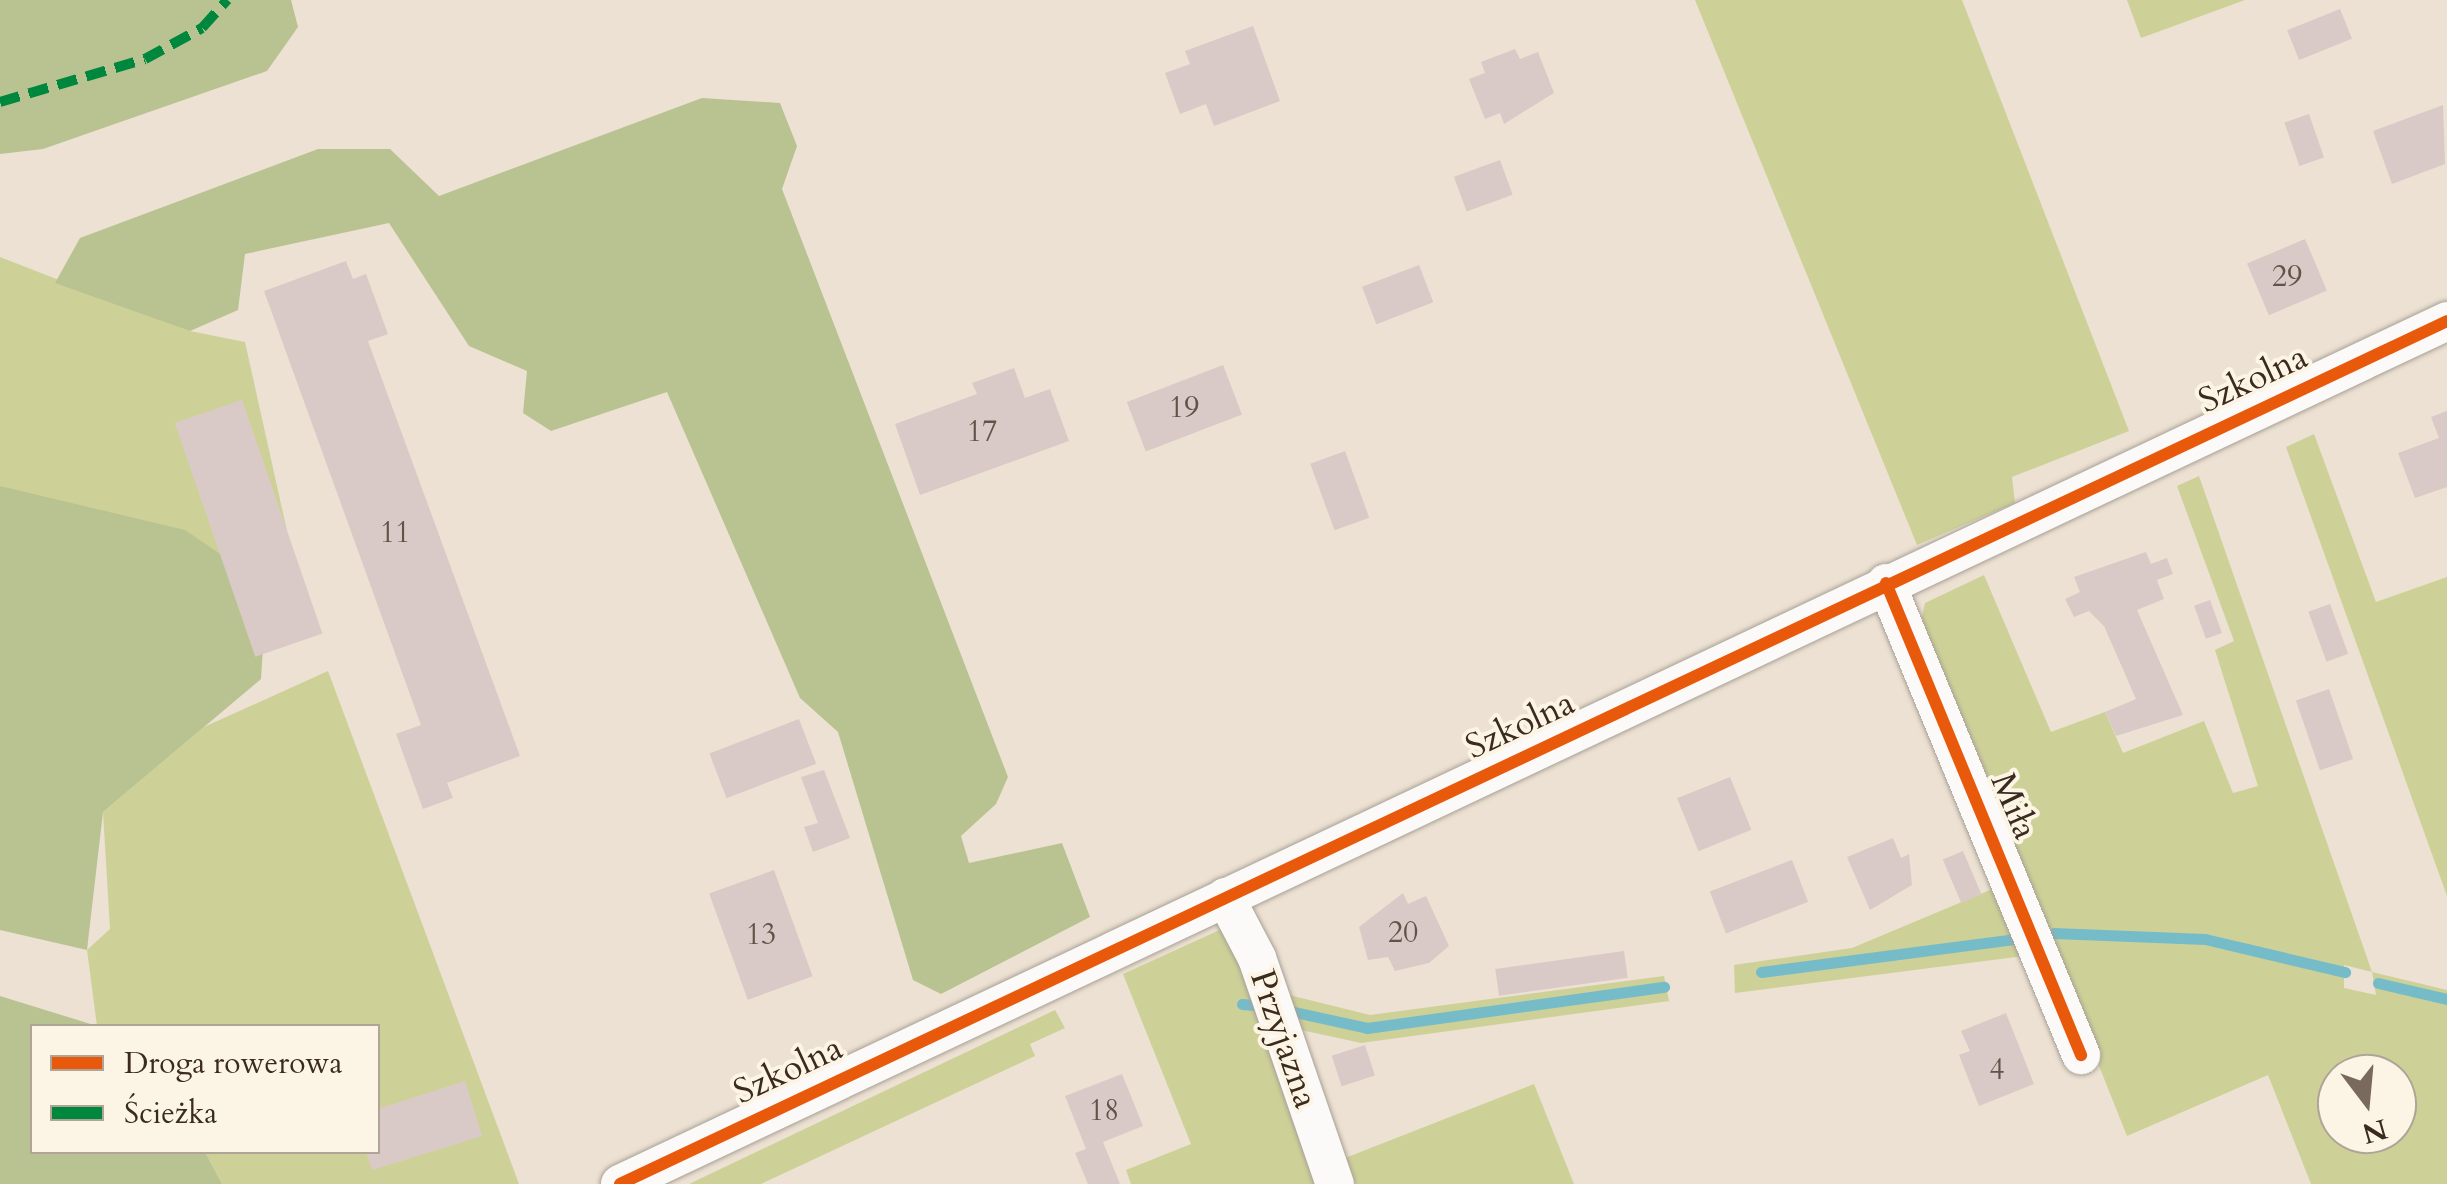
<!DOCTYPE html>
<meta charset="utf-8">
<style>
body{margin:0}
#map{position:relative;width:2447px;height:1184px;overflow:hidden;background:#ece1d2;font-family:Cardo,serif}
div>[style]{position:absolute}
.green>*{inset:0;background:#ced197}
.forest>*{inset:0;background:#b9c391}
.stream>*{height:11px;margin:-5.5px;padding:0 5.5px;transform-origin:5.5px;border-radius:5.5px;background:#76bcc8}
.building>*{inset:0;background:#dacac7;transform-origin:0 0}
.roads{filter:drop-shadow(0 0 2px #a8a096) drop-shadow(0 0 2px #a8a096)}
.minor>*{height:38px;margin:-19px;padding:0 19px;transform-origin:19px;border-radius:19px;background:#fcfaf8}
.quiet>*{height:10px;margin-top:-5px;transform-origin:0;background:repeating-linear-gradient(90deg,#00873e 0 20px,transparent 0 30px)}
.cycleway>*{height:12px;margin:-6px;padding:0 6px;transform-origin:6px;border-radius:6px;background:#e8590c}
span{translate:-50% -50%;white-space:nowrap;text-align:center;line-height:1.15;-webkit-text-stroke:8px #fcf5e5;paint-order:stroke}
.number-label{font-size:30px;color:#635248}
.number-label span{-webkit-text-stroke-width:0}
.street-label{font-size:35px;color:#3b2a1e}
.legend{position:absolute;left:30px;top:1024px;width:350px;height:130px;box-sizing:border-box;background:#fcf5e5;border:2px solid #afa495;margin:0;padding:12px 18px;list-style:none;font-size:30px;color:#3b2a1e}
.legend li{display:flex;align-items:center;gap:20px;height:50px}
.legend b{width:50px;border:2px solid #afa495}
.north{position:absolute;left:2317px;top:1054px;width:100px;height:100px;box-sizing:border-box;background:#fcf5e5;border:2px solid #afa495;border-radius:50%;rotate:164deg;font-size:28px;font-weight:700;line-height:40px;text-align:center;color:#3b2a1e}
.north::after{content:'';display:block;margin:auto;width:35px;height:45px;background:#796a5d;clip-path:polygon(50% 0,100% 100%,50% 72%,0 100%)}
</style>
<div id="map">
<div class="green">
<div style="clip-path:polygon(1695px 0,1962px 0,2129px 431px,2012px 477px,2015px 503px,1917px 545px)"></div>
<div style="clip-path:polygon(2127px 0,2245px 0,2141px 38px)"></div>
<div style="clip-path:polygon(0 257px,190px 331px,245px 342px,297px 576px,267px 586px,0 486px)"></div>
<div style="clip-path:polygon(2314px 434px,2376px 602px,2447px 577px,2447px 896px,2286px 447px)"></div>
<div style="clip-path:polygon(evenodd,2199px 476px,2372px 972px,2447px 990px,2447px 1184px,2311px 1184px,2268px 1075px,2127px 1136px,1921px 621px,1925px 603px,1984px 575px,2051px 732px,2105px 712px,2123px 753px,2204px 721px,2233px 793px,2258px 786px,2215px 650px,2234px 641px,2177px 486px,2199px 476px,2344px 965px,2372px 972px,2376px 995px,2344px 988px,2344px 965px,2199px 476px,2337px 1074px,2397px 1074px,2397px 1134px,2337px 1134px,2337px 1074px)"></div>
<div style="clip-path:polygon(328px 671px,519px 1184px,222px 1184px,205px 1152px,378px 1152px,378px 1026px,97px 1026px,87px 950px,110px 929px,103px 812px,204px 727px)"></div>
<div style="clip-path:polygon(1995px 888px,2024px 956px,1735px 993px,1734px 965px,1852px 948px)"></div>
<div style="clip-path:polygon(1224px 928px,1289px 1092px,1323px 1184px,1131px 1184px,1126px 1170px,1191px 1144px,1123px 974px)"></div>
<div style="clip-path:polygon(1664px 976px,1669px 1001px,1361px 1043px,1292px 1028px,1281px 993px,1370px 1015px)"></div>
<div style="clip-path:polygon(1055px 1010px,1065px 1028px,1030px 1044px,1035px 1056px,761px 1184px,689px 1184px)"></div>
<div style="clip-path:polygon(1534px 1084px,1574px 1184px,1356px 1184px,1345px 1158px)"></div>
</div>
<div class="forest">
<div style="clip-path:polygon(0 0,291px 0,298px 27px,267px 71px,43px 149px,0 154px)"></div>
<div style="clip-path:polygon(702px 98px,780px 103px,797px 146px,782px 189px,1008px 777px,996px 804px,961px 836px,969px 863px,1062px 843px,1090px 917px,941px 994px,913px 980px,838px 732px,800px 698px,667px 392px,551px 431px,523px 413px,527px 371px,469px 346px,389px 223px,245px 254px,238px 310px,190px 331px,55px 283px,80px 238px,318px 149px,390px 149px,439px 196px)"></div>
<div style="clip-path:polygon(0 486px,185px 530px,267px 586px,261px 679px,103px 812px,87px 950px,0 930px)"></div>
<div style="clip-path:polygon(0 996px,97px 1026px,32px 1026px,32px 1152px,205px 1152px,222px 1184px,0 1184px)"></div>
</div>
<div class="stream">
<div style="left:2054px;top:933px;width:151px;rotate:2.3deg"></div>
<div style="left:2205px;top:939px;width:144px;rotate:13.3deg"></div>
<div style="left:1761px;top:972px;width:257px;rotate:-7.4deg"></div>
<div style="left:2378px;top:983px;width:71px;rotate:13.1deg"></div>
<div style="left:1242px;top:1004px;width:12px;rotate:5deg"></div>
<div style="left:1290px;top:1011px;width:79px;rotate:12.4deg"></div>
<div style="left:1367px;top:1028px;width:300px;rotate:-7.9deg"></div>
</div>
<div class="building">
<div style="left:2340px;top:9px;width:32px;height:57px;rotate:68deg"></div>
<div style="clip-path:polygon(1253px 26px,1280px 101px,1214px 126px,1206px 104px,1180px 114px,1165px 73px,1190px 64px,1185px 51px)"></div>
<div style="clip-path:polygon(1515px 49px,1520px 59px,1538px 52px,1554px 93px,1504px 124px,1500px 113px,1485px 119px,1469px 79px,1485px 73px,1481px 62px)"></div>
<div style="clip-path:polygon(2443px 105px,2445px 164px,2392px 184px,2373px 131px)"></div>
<div style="left:2309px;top:114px;width:46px;height:26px;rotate:71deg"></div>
<div style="left:1500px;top:160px;width:37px;height:49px;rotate:70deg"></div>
<div style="left:2305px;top:239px;width:56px;height:63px;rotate:67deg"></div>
<div style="clip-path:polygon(346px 261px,353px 279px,366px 274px,388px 334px,368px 341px,520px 756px,447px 783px,453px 798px,423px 809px,396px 734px,421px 725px,264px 291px)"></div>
<div style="left:1419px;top:265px;width:40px;height:61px;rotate:69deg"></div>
<div style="left:1223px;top:365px;width:53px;height:103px;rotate:69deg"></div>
<div style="clip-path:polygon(1014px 368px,1025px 398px,1050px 389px,1069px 441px,920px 495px,895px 424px,977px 394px,972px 383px)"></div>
<div style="left:242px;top:400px;width:247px;height:71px;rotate:71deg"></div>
<div style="clip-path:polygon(2447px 411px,2447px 487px,2415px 498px,2398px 453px,2439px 438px,2431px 417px)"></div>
<div style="left:1345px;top:451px;width:71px;height:37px;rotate:70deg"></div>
<div style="clip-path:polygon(2146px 552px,2151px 564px,2167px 558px,2173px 574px,2157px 580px,2164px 599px,2137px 610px,2183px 715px,2116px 736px,2105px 712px,2136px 699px,2104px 626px,2089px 611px,2074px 617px,2065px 599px,2080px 592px,2074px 577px)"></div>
<div style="left:2210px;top:600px;width:35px;height:17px;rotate:70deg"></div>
<div style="left:2330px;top:604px;width:53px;height:23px;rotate:70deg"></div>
<div style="left:2329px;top:689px;width:74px;height:35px;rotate:71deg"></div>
<div style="left:799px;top:719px;width:48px;height:96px;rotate:69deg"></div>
<div style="clip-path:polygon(824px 770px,850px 838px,813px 852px,804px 827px,818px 823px,801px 777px)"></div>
<div style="left:1730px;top:777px;width:57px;height:57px;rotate:68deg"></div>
<div style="clip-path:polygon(1893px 838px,1901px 858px,1909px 854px,1912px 885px,1870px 910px,1847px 857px)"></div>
<div style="left:1963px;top:851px;width:47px;height:22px;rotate:67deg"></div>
<div style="left:1792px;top:860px;width:45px;height:88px;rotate:69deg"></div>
<div style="left:774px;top:870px;width:113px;height:69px;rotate:70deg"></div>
<div style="clip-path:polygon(1403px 893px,1408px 904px,1426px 896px,1449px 946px,1429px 963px,1395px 971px,1388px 957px,1368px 960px,1359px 927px)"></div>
<div style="left:1624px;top:951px;width:27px;height:130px;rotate:82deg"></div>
<div style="clip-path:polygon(2006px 1013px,2034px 1084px,1979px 1106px,1959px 1055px,1970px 1051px,1961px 1031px)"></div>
<div style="left:1365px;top:1045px;width:32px;height:35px;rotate:72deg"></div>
<div style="clip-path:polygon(1122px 1074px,1143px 1126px,1103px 1142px,1120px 1184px,1088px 1184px,1075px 1153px,1086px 1149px,1065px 1096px)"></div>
<div style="clip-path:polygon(465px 1081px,482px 1136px,372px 1170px,366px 1152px,378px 1152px,378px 1109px)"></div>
</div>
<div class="roads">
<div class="minor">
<div style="left:1886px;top:583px;width:511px;rotate:67.55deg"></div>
<div style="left:1225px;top:897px;width:69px;rotate:62.3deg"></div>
<div style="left:1257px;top:958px;width:239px;rotate:71deg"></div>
<div style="left:620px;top:1184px;width:2021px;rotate:-25.28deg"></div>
</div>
</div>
<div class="quiet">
<div style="left:0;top:102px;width:151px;rotate:-16.5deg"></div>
<div style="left:145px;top:59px;width:65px;rotate:-28.5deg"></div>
<div style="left:202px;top:28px;width:38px;rotate:-48deg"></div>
</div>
<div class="cycleway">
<div style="left:1886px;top:583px;width:511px;rotate:67.55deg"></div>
<div style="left:620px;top:1184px;width:2021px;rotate:-25.28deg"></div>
</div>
<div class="number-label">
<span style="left:2287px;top:277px">29</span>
<span style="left:1184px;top:408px">19</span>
<span style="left:982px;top:432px">17</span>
<span style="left:395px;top:533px">11</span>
<span style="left:1403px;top:933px">20</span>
<span style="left:761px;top:935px">13</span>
<span style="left:1997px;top:1070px">4</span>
<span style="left:1104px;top:1111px">18</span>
</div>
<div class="street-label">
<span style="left:2253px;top:379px;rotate:-25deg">Szkolna</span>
<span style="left:1520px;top:725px;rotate:-25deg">Szkolna</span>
<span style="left:2014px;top:806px;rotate:67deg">Miła</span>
<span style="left:1284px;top:1039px;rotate:71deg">Przyjazna</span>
<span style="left:788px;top:1070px;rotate:-25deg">Szkolna</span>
</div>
<ul class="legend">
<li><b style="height:12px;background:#e8590c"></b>Droga rowerowa</li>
<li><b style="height:12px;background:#00873e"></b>Ścieżka</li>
</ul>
<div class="north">N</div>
</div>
